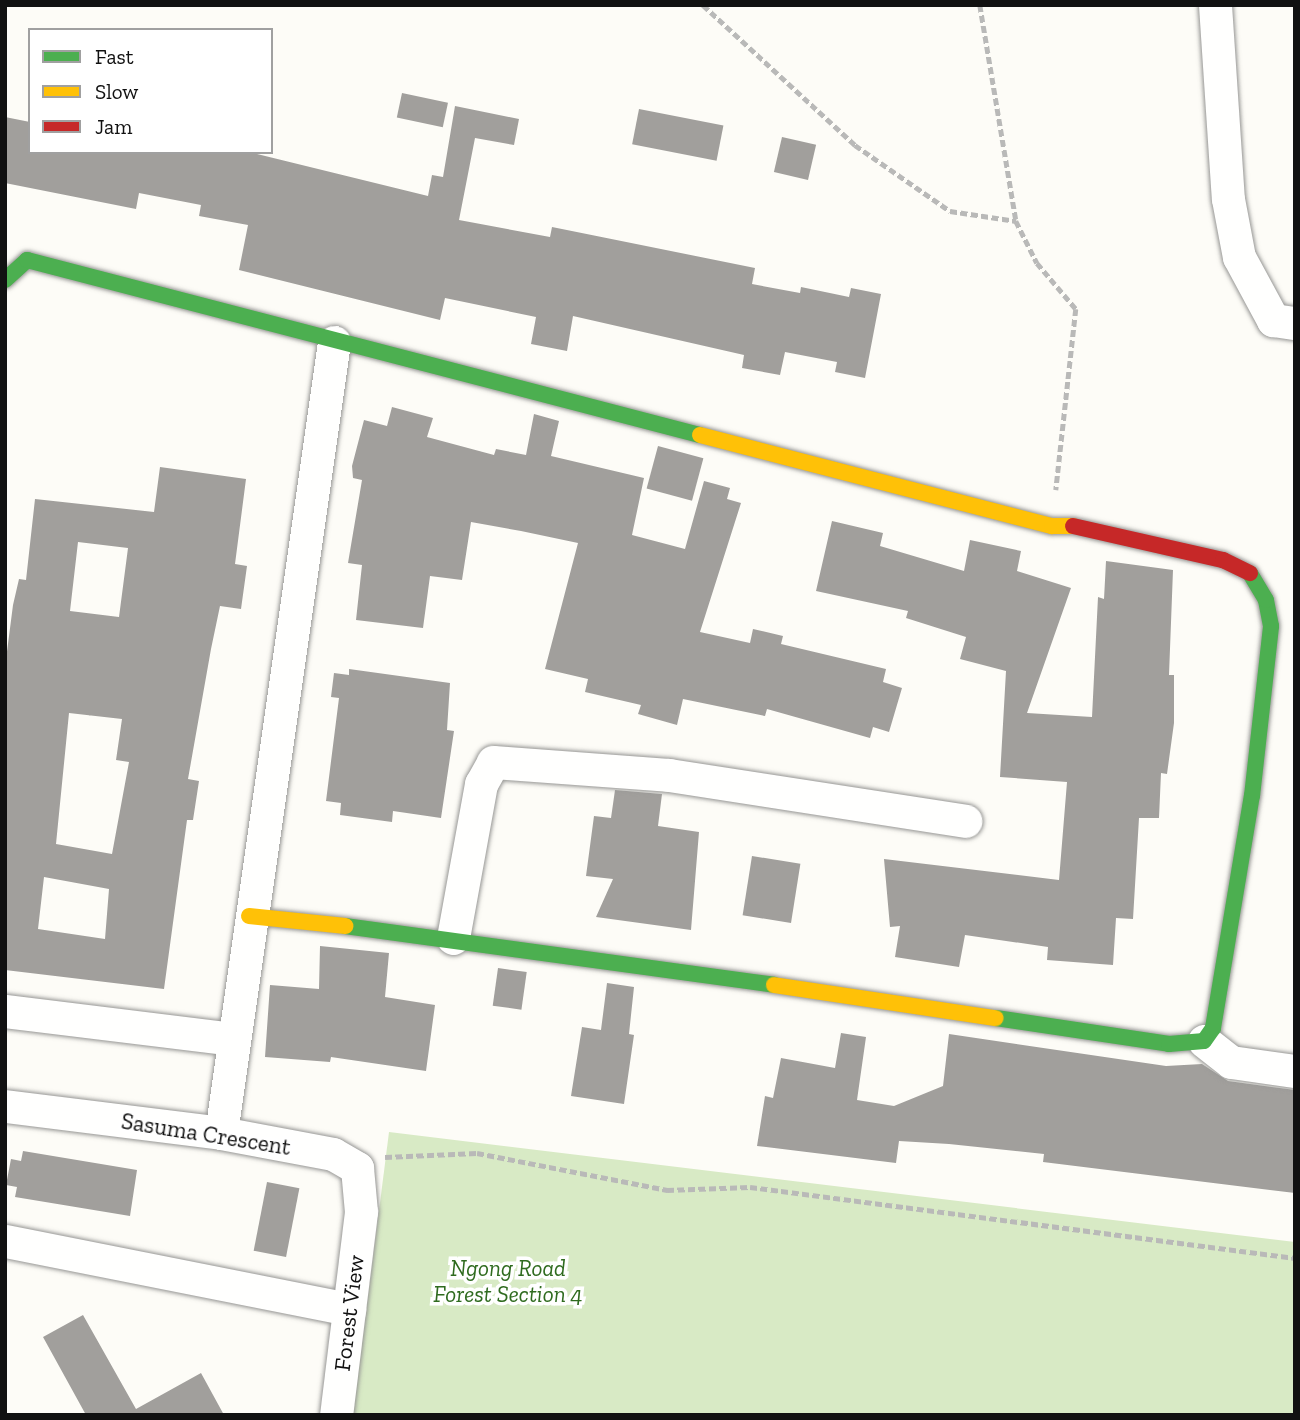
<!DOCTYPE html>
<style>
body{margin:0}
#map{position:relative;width:1300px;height:1420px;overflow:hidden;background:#fdfcf7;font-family:"Zilla Slab",serif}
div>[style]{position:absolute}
.forest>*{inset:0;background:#d8eac5}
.building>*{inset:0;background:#a19f9c;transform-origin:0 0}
.path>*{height:4.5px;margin-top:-2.25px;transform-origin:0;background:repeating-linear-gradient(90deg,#b9b9b8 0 7px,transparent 0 10.5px)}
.roads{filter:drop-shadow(0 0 2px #979795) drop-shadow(0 0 2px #979795)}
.street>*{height:33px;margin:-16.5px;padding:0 16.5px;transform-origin:16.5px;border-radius:16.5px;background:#fffffe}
.fast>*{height:16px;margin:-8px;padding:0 8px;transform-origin:8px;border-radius:8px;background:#4caf50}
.slow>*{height:16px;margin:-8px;padding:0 8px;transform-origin:8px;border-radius:8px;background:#ffc107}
.jam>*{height:16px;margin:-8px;padding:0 8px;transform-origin:8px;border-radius:8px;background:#c62828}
span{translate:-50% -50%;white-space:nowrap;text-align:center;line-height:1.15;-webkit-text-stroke:7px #fff;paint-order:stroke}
.street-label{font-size:23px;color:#111}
.park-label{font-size:23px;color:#2f6b1f;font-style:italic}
.frame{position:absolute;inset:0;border:7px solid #111;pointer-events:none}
.legend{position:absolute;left:28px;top:28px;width:245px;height:126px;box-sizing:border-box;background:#fff;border:2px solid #a0a0a0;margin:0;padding:9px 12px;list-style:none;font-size:21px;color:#111}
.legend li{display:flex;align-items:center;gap:14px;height:35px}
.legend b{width:35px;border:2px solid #a0a0a0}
</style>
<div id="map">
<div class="forest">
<div style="clip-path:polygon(389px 1132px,1295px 1242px,1295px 1415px,353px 1415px)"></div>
</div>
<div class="building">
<div style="left:402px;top:93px;width:47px;height:25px;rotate:12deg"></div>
<div style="clip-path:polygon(455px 106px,519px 119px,514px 145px,475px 138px,459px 220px,550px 237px,552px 227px,755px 268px,752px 284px,800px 293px,801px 287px,849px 297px,851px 288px,881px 294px,865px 378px,835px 372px,837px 362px,785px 352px,780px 375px,742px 368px,744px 355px,573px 316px,567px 351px,531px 344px,536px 317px,445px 298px,440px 320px,239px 270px,248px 225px,199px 216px,201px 205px,139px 193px,136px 209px,5px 183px,5px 117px,30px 122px,30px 152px,249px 152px,428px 196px,432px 175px,443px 177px)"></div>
<div style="left:639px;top:109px;width:86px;height:36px;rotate:11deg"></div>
<div style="left:782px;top:137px;width:35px;height:36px;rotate:13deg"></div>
<div style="clip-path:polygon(392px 407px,433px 418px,427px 437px,494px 455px,496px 449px,526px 455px,534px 414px,559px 421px,551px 456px,644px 478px,632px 535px,685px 549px,704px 481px,730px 488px,727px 499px,741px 503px,700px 632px,750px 643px,753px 629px,783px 636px,781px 644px,886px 669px,883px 682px,902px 688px,889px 732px,873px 727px,870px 738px,767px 709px,765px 716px,683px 699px,677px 725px,638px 714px,641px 705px,585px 692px,588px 679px,545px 669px,578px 543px,521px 531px,471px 522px,462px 580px,430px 576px,423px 628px,356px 620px,362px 565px,348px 563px,362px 480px,353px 478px,352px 466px,364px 420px,387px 426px)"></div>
<div style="left:658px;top:446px;width:47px;height:44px;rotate:15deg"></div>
<div style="clip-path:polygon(evenodd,160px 467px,246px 479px,235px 564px,247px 566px,241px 609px,220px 606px,211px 649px,188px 779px,199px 781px,193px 820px,187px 820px,164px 989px,5px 970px,5px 667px,13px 605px,19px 579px,26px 580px,35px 499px,154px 512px,160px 467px,78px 542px,128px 548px,119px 617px,70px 611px,78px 542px,160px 467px,69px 713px,122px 719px,116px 760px,129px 762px,112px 854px,56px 844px,69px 713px,160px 467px,44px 877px,109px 889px,105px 939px,38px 929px,44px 877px)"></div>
<div style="clip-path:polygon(832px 521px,883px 533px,880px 546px,964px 571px,970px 540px,1021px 551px,1017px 571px,1071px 588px,1027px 713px,1092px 717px,1098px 597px,1104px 599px,1106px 561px,1173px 570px,1169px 675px,1174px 675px,1174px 723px,1167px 774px,1161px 773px,1159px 818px,1139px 818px,1133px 919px,1116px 918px,1113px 965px,1047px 960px,1048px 947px,965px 935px,959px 967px,895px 957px,900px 926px,890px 927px,884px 859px,1059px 880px,1067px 782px,1000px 777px,1006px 671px,960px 659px,966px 637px,906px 618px,908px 611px,816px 591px)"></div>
<div style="clip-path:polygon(349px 669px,450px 683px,447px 730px,454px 731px,441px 818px,393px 811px,392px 822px,340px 815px,341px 803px,326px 801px,339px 698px,331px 697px,334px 673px,349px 675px)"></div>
<div style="clip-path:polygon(615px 790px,662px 794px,658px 826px,699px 832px,691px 930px,596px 917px,613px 879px,586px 876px,594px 816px,611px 818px)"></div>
<div style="left:752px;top:856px;width:49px;height:60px;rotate:9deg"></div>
<div style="clip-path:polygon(320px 946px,389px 953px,385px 997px,435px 1005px,426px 1071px,331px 1057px,330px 1062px,265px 1057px,270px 985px,319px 989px)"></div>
<div style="left:498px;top:968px;width:29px;height:38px;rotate:8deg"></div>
<div style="clip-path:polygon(607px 983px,634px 987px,629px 1034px,634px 1035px,624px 1104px,571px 1096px,582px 1027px,601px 1030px)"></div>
<div style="clip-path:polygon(841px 1033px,866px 1037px,857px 1100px,894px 1106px,943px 1086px,949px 1034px,1166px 1066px,1202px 1064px,1228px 1081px,1295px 1090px,1295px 1193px,1043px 1162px,1044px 1154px,949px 1144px,899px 1141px,896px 1163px,757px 1146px,765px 1096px,773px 1098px,781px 1058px,835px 1068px)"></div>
<div style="clip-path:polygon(23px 1151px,137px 1170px,130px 1216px,15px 1197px,17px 1187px,6px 1185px,11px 1159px,21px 1161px)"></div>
<div style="left:267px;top:1182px;width:33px;height:70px;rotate:11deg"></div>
<div style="clip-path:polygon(83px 1315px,136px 1409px,201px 1373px,224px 1415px,86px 1415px,43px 1337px)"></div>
</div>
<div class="path">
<div style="left:703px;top:5px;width:207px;rotate:42.6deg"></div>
<div style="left:855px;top:145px;width:116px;rotate:34.8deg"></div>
<div style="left:950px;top:211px;width:67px;rotate:8.6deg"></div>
<div style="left:980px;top:5px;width:219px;rotate:80.5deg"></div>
<div style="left:1016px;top:221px;width:47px;rotate:63.4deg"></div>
<div style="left:1037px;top:263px;width:60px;rotate:49.7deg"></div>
<div style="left:1076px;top:309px;width:182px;rotate:96.3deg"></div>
<div style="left:385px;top:1157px;width:92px;rotate:-2.5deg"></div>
<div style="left:477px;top:1153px;width:194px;rotate:11deg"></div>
<div style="left:667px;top:1190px;width:83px;rotate:-2.1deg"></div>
<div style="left:750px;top:1187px;width:550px;rotate:7.42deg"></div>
</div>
<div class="roads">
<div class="street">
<div style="left:1215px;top:5px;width:194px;rotate:86.2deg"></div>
<div style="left:1228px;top:199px;width:59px;rotate:79.3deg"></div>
<div style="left:1239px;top:257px;width:72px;rotate:61.6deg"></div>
<div style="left:1273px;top:320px;width:22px;rotate:8deg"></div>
<div style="left:453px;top:938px;width:157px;rotate:-79.7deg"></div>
<div style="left:481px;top:784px;width:25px;rotate:-61deg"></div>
<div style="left:493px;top:762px;width:176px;rotate:4.2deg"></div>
<div style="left:669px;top:775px;width:300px;rotate:8.8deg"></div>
<div style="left:5px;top:1011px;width:229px;rotate:7deg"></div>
<div style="left:1204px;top:1041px;width:34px;rotate:38deg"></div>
<div style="left:1231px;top:1062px;width:65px;rotate:8deg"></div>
<div style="left:5px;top:1106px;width:218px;rotate:7.1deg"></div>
<div style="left:221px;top:1133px;width:114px;rotate:10.6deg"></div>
<div style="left:333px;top:1154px;width:28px;rotate:30deg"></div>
<div style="left:357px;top:1168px;width:44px;rotate:84.8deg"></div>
<div style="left:361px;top:1212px;width:205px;rotate:97deg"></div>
<div style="left:221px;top:1133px;width:799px;rotate:-81.87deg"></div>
<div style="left:5px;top:1241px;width:351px;rotate:11.2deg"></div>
</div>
<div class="fast">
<div style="left:5px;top:280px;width:30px;rotate:-42deg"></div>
<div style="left:27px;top:260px;width:695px;rotate:14.58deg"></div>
<div style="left:345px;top:926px;width:433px;rotate:7.8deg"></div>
<div style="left:996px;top:1018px;width:175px;rotate:8.5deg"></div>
<div style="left:1169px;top:1044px;width:35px;rotate:-5deg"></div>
<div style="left:1204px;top:1041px;width:16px;rotate:-55deg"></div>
<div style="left:1213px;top:1028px;width:235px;rotate:-80.5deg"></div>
<div style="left:1252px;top:796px;width:171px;rotate:-83.6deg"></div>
<div style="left:1271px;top:626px;width:26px;rotate:-101deg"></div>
<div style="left:1266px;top:600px;width:31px;rotate:-121deg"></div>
</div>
<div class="slow">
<div style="left:700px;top:435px;width:364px;rotate:14.5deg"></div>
<div style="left:1052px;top:526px;width:21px"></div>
<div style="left:249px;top:916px;width:97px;rotate:5.9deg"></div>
<div style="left:774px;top:985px;width:224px;rotate:8.5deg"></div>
</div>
<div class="jam">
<div style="left:1073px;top:526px;width:154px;rotate:12.8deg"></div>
<div style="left:1223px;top:560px;width:30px;rotate:26deg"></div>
</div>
</div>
<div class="street-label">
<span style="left:206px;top:1134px;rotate:9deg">Sasuma Crescent</span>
<span style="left:349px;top:1313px;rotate:-83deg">Forest View</span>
</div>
<div class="park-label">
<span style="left:508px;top:1281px">Ngong Road<br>Forest Section 4</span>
</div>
<div class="frame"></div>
<ul class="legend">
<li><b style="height:9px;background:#4caf50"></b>Fast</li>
<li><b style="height:9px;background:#ffc107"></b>Slow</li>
<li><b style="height:9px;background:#c62828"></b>Jam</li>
</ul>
</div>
